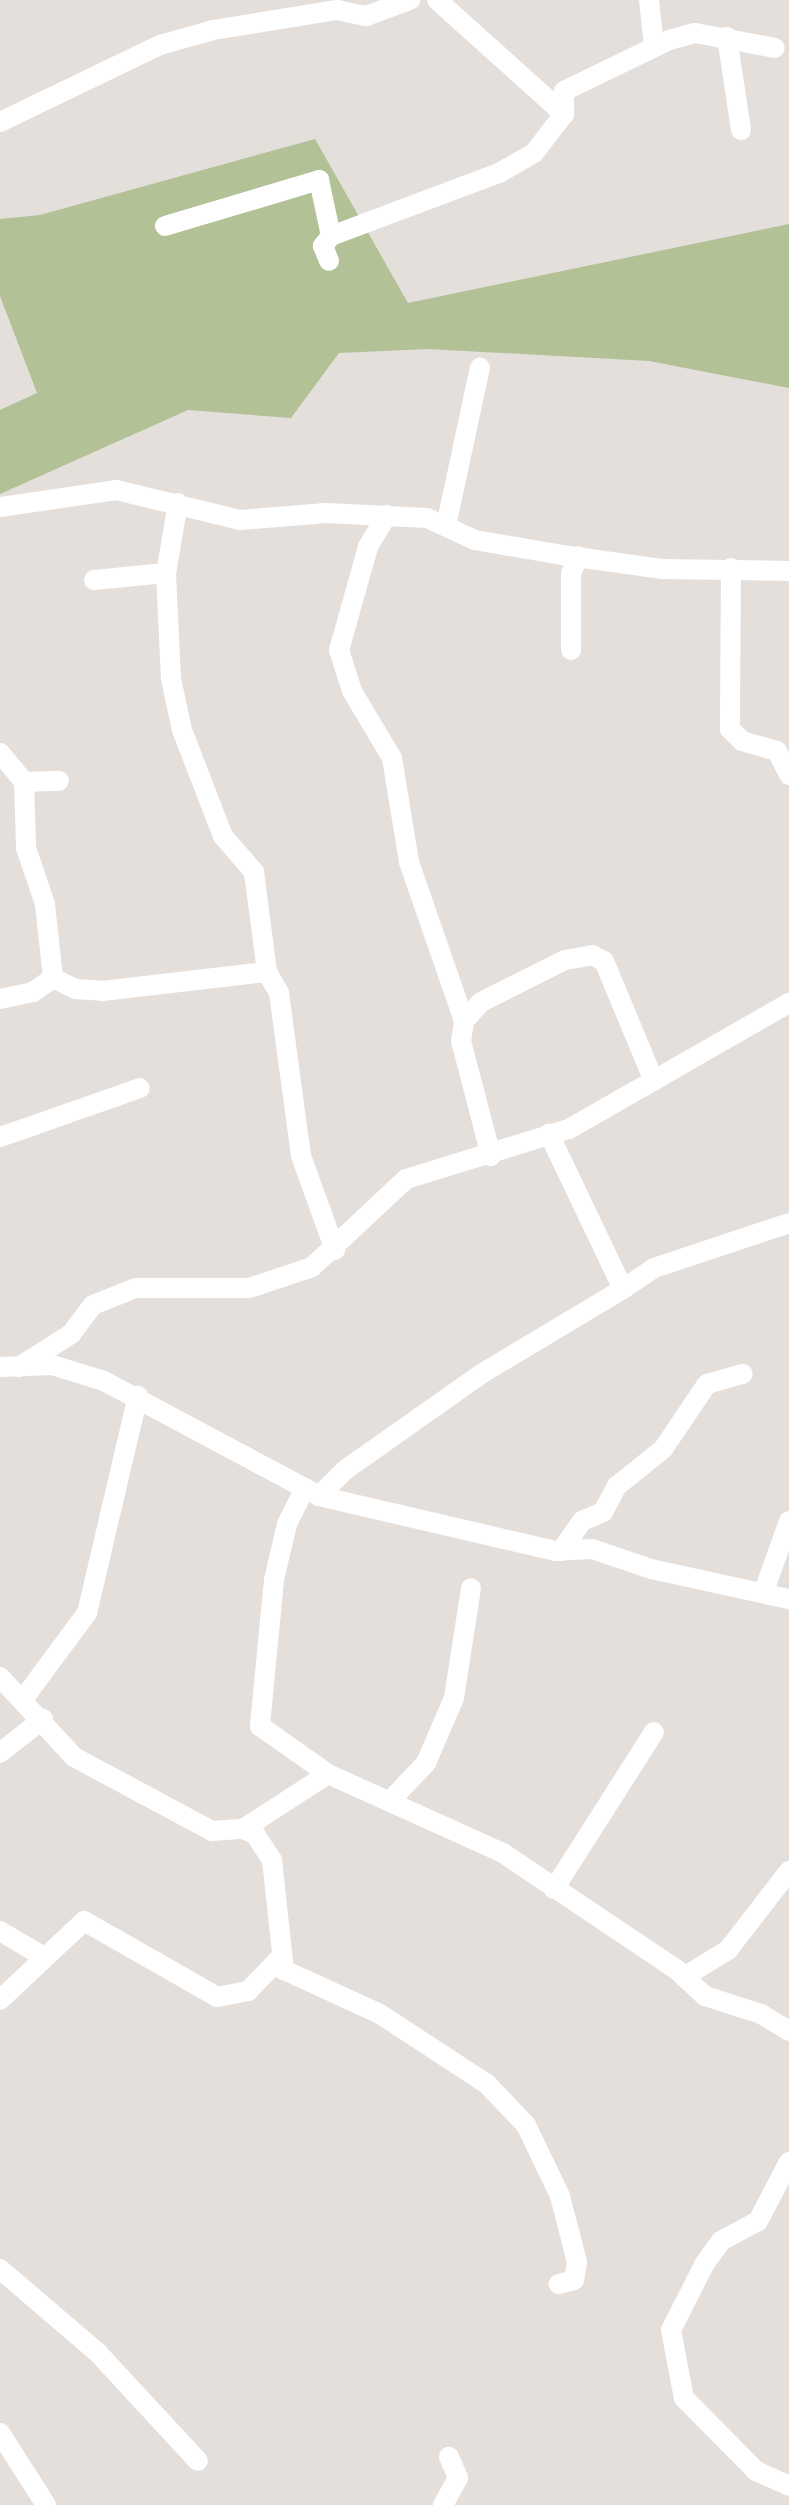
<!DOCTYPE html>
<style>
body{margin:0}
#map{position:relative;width:789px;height:2505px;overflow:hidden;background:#e5dfdb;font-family:Karla,sans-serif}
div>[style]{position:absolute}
.green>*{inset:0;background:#b3c196}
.minor>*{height:20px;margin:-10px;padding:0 10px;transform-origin:10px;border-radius:10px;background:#fff}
span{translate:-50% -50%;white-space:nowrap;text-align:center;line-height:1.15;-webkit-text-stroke:6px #e5dfdb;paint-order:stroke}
</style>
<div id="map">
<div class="green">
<div style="clip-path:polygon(315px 139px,408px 303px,789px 224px,789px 388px,649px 361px,428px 349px,339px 353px,291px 418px,188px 410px,0 494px,0 410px,37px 393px,0 296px,0 219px,40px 215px)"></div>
</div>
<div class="minor">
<div style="left:437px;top:0;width:171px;rotate:41.9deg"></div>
<div style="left:564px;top:114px;width:23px;rotate:-90deg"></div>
<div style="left:564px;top:91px;width:117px;rotate:-25.9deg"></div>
<div style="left:669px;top:40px;width:27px;rotate:-15deg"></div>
<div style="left:695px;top:33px;width:81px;rotate:10.6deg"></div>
<div style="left:649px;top:0;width:46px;rotate:83.8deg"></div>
<div style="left:727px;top:37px;width:94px;rotate:81.4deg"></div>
<div style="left:0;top:122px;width:178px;rotate:-25.7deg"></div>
<div style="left:160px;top:45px;width:55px;rotate:-15.8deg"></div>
<div style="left:213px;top:30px;width:126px;rotate:-9.2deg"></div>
<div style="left:337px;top:10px;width:30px;rotate:12deg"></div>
<div style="left:366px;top:16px;width:47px;rotate:-20deg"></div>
<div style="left:165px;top:226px;width:161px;rotate:-16.6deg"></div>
<div style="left:319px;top:180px;width:57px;rotate:77.9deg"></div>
<div style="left:331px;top:236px;width:13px;rotate:129deg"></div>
<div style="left:323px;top:246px;width:16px;rotate:68deg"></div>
<div style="left:331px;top:236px;width:179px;rotate:-20.6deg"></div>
<div style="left:499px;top:173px;width:40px;rotate:-29.7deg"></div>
<div style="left:534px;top:153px;width:49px;rotate:-52.4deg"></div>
<div style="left:178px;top:503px;width:71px;rotate:99.7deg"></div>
<div style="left:166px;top:573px;width:106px;rotate:87.3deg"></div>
<div style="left:171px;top:679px;width:52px;rotate:77.8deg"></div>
<div style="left:182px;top:730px;width:114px;rotate:68.9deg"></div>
<div style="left:223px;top:836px;width:48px;rotate:49.3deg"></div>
<div style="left:254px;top:872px;width:101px;rotate:82.6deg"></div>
<div style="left:0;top:507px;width:117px;rotate:-8.3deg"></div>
<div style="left:116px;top:490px;width:128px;rotate:13.6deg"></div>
<div style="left:240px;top:520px;width:86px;rotate:-4.7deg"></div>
<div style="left:326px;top:513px;width:101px;rotate:2.8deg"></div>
<div style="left:427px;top:518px;width:53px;rotate:24.6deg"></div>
<div style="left:475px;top:540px;width:88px;rotate:9.8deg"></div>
<div style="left:562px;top:555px;width:100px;rotate:8deg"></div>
<div style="left:661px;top:569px;width:128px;rotate:0.9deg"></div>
<div style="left:387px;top:515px;width:37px;rotate:121deg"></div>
<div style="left:368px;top:547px;width:107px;rotate:105.7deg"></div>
<div style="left:339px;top:650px;width:43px;rotate:72.4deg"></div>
<div style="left:352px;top:691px;width:78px;rotate:59.2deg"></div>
<div style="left:392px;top:758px;width:105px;rotate:80.7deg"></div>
<div style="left:409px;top:862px;width:168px;rotate:70.9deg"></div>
<div style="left:446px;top:526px;width:162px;rotate:-77.9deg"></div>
<div style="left:731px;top:568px;width:161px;rotate:90.4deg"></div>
<div style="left:730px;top:729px;width:17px;rotate:45deg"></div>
<div style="left:742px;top:741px;width:36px;rotate:16deg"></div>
<div style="left:777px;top:751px;width:27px;rotate:63deg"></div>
<div style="left:94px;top:580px;width:72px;rotate:-5.6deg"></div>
<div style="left:571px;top:650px;width:76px;rotate:-90deg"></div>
<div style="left:571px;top:574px;width:19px;rotate:-69deg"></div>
<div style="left:0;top:753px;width:38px;rotate:50deg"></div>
<div style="left:24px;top:782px;width:35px;rotate:-2deg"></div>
<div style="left:53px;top:978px;width:25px;rotate:26deg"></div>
<div style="left:76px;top:989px;width:26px;rotate:4deg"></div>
<div style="left:102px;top:991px;width:166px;rotate:-6.6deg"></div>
<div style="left:267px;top:972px;width:24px;rotate:60deg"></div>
<div style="left:279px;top:993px;width:164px;rotate:82.3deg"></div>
<div style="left:301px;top:1156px;width:100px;rotate:70.1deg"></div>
<div style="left:0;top:999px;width:34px;rotate:-12deg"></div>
<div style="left:33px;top:992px;width:24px;rotate:-35deg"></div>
<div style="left:53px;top:978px;width:74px;rotate:-96.2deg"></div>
<div style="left:45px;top:904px;width:59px;rotate:-108.7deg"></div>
<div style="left:26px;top:848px;width:66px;rotate:-91.7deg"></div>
<div style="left:0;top:1137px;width:148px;rotate:-19.3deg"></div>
<div style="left:491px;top:1156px;width:119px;rotate:-104.6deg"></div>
<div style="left:461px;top:1041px;width:20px;rotate:-81deg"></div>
<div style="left:464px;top:1021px;width:25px;rotate:-48deg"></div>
<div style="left:481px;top:1002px;width:94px;rotate:-26.6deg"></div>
<div style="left:565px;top:960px;width:27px;rotate:-10deg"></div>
<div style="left:592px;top:955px;width:13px;rotate:27deg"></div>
<div style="left:604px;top:961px;width:130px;rotate:67.4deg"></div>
<div style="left:623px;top:1289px;width:37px;rotate:-34deg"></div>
<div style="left:654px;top:1268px;width:142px;rotate:-18.4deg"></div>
<div style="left:0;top:1367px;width:52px;rotate:-2.2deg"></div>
<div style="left:52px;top:1365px;width:54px;rotate:17.1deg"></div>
<div style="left:104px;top:1381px;width:244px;rotate:28.1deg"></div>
<div style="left:319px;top:1496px;width:242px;rotate:13.1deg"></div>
<div style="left:555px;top:1551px;width:37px;rotate:-3deg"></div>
<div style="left:592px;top:1549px;width:62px;rotate:18.7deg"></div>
<div style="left:651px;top:1569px;width:141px;rotate:12.3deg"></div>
<div style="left:19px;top:1367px;width:62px;rotate:-32.4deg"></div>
<div style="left:71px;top:1334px;width:36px;rotate:-53deg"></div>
<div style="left:93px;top:1305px;width:46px;rotate:-21.6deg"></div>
<div style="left:136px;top:1288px;width:113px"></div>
<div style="left:249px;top:1288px;width:66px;rotate:-18.4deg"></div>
<div style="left:312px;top:1267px;width:129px;rotate:-43.1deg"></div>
<div style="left:406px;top:1179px;width:170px;rotate:-17.1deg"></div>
<div style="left:569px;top:1129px;width:254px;rotate:-29.8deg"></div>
<div style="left:305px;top:1488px;width:40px;rotate:116.6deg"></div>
<div style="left:287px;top:1524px;width:57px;rotate:103.1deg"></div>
<div style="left:274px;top:1580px;width:147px;rotate:95.5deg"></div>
<div style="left:260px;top:1726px;width:83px;rotate:35.2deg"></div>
<div style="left:328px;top:1774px;width:192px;rotate:24.3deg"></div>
<div style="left:503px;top:1853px;width:210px;rotate:33.9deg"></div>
<div style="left:677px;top:1970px;width:38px;rotate:43deg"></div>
<div style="left:705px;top:1996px;width:59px;rotate:17.8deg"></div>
<div style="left:761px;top:2014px;width:33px;rotate:31deg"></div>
<div style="left:319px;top:1496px;width:37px;rotate:-45deg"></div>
<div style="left:345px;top:1470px;width:166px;rotate:-35.2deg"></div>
<div style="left:481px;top:1374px;width:165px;rotate:-30.9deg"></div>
<div style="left:623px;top:1289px;width:172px;rotate:-115.5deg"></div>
<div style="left:561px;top:1551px;width:37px;rotate:-55deg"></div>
<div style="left:582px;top:1521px;width:23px;rotate:-23deg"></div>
<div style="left:603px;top:1512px;width:30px;rotate:-62deg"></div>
<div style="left:617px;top:1486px;width:59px;rotate:-38.8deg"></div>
<div style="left:663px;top:1449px;width:78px;rotate:-55.9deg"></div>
<div style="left:707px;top:1384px;width:37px;rotate:-16deg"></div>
<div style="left:764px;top:1591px;width:74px;rotate:-70.3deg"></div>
<div style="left:0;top:1677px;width:109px;rotate:47.2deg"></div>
<div style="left:74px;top:1757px;width:157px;rotate:28.2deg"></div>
<div style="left:212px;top:1831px;width:31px;rotate:-4deg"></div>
<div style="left:243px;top:1829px;width:101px;rotate:-32.9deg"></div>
<div style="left:24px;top:1698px;width:106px;rotate:-53.5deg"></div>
<div style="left:87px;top:1613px;width:223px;rotate:-76.8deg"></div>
<div style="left:0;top:1753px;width:55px;rotate:-38.3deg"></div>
<div style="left:391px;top:1800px;width:51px;rotate:-46.6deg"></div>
<div style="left:426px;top:1763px;width:71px;rotate:-66.7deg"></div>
<div style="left:454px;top:1698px;width:111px;rotate:-81.2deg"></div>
<div style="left:243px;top:1829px;width:13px;rotate:23deg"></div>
<div style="left:255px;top:1834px;width:31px;rotate:57deg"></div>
<div style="left:272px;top:1860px;width:111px;rotate:83.8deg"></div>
<div style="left:284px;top:1970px;width:106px;rotate:24.6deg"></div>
<div style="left:380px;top:2014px;width:128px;rotate:33.2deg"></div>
<div style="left:487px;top:2084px;width:57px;rotate:46.4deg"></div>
<div style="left:526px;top:2125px;width:79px;rotate:64.4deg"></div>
<div style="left:560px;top:2196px;width:68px;rotate:75.6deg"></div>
<div style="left:577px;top:2262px;width:18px;rotate:99deg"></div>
<div style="left:574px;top:2280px;width:16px;rotate:165deg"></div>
<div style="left:554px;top:1889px;width:186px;rotate:-57.5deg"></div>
<div style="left:0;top:1931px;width:51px;rotate:30.6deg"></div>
<div style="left:684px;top:1977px;width:52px;rotate:-31.5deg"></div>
<div style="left:728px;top:1950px;width:100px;rotate:-52.3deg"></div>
<div style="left:0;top:2000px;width:115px;rotate:-43.2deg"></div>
<div style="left:84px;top:1921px;width:153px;rotate:29.7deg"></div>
<div style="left:217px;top:1997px;width:32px;rotate:-11deg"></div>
<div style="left:248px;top:1991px;width:46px;rotate:-45.9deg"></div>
<div style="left:789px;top:2162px;width:67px;rotate:117.7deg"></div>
<div style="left:758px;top:2221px;width:42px;rotate:151.6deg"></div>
<div style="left:721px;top:2241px;width:27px;rotate:126deg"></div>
<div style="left:705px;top:2263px;width:75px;rotate:116.9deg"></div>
<div style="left:671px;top:2330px;width:69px;rotate:79.2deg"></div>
<div style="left:684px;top:2398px;width:103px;rotate:45.4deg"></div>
<div style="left:756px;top:2471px;width:36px;rotate:24deg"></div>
<div style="left:0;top:2269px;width:129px;rotate:40.6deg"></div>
<div style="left:98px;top:2353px;width:147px;rotate:47.2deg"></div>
<div style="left:0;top:2433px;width:85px;rotate:57.4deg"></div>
<div style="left:443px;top:2505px;width:31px;rotate:-61deg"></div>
<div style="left:458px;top:2478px;width:23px;rotate:-113deg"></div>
</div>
</div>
